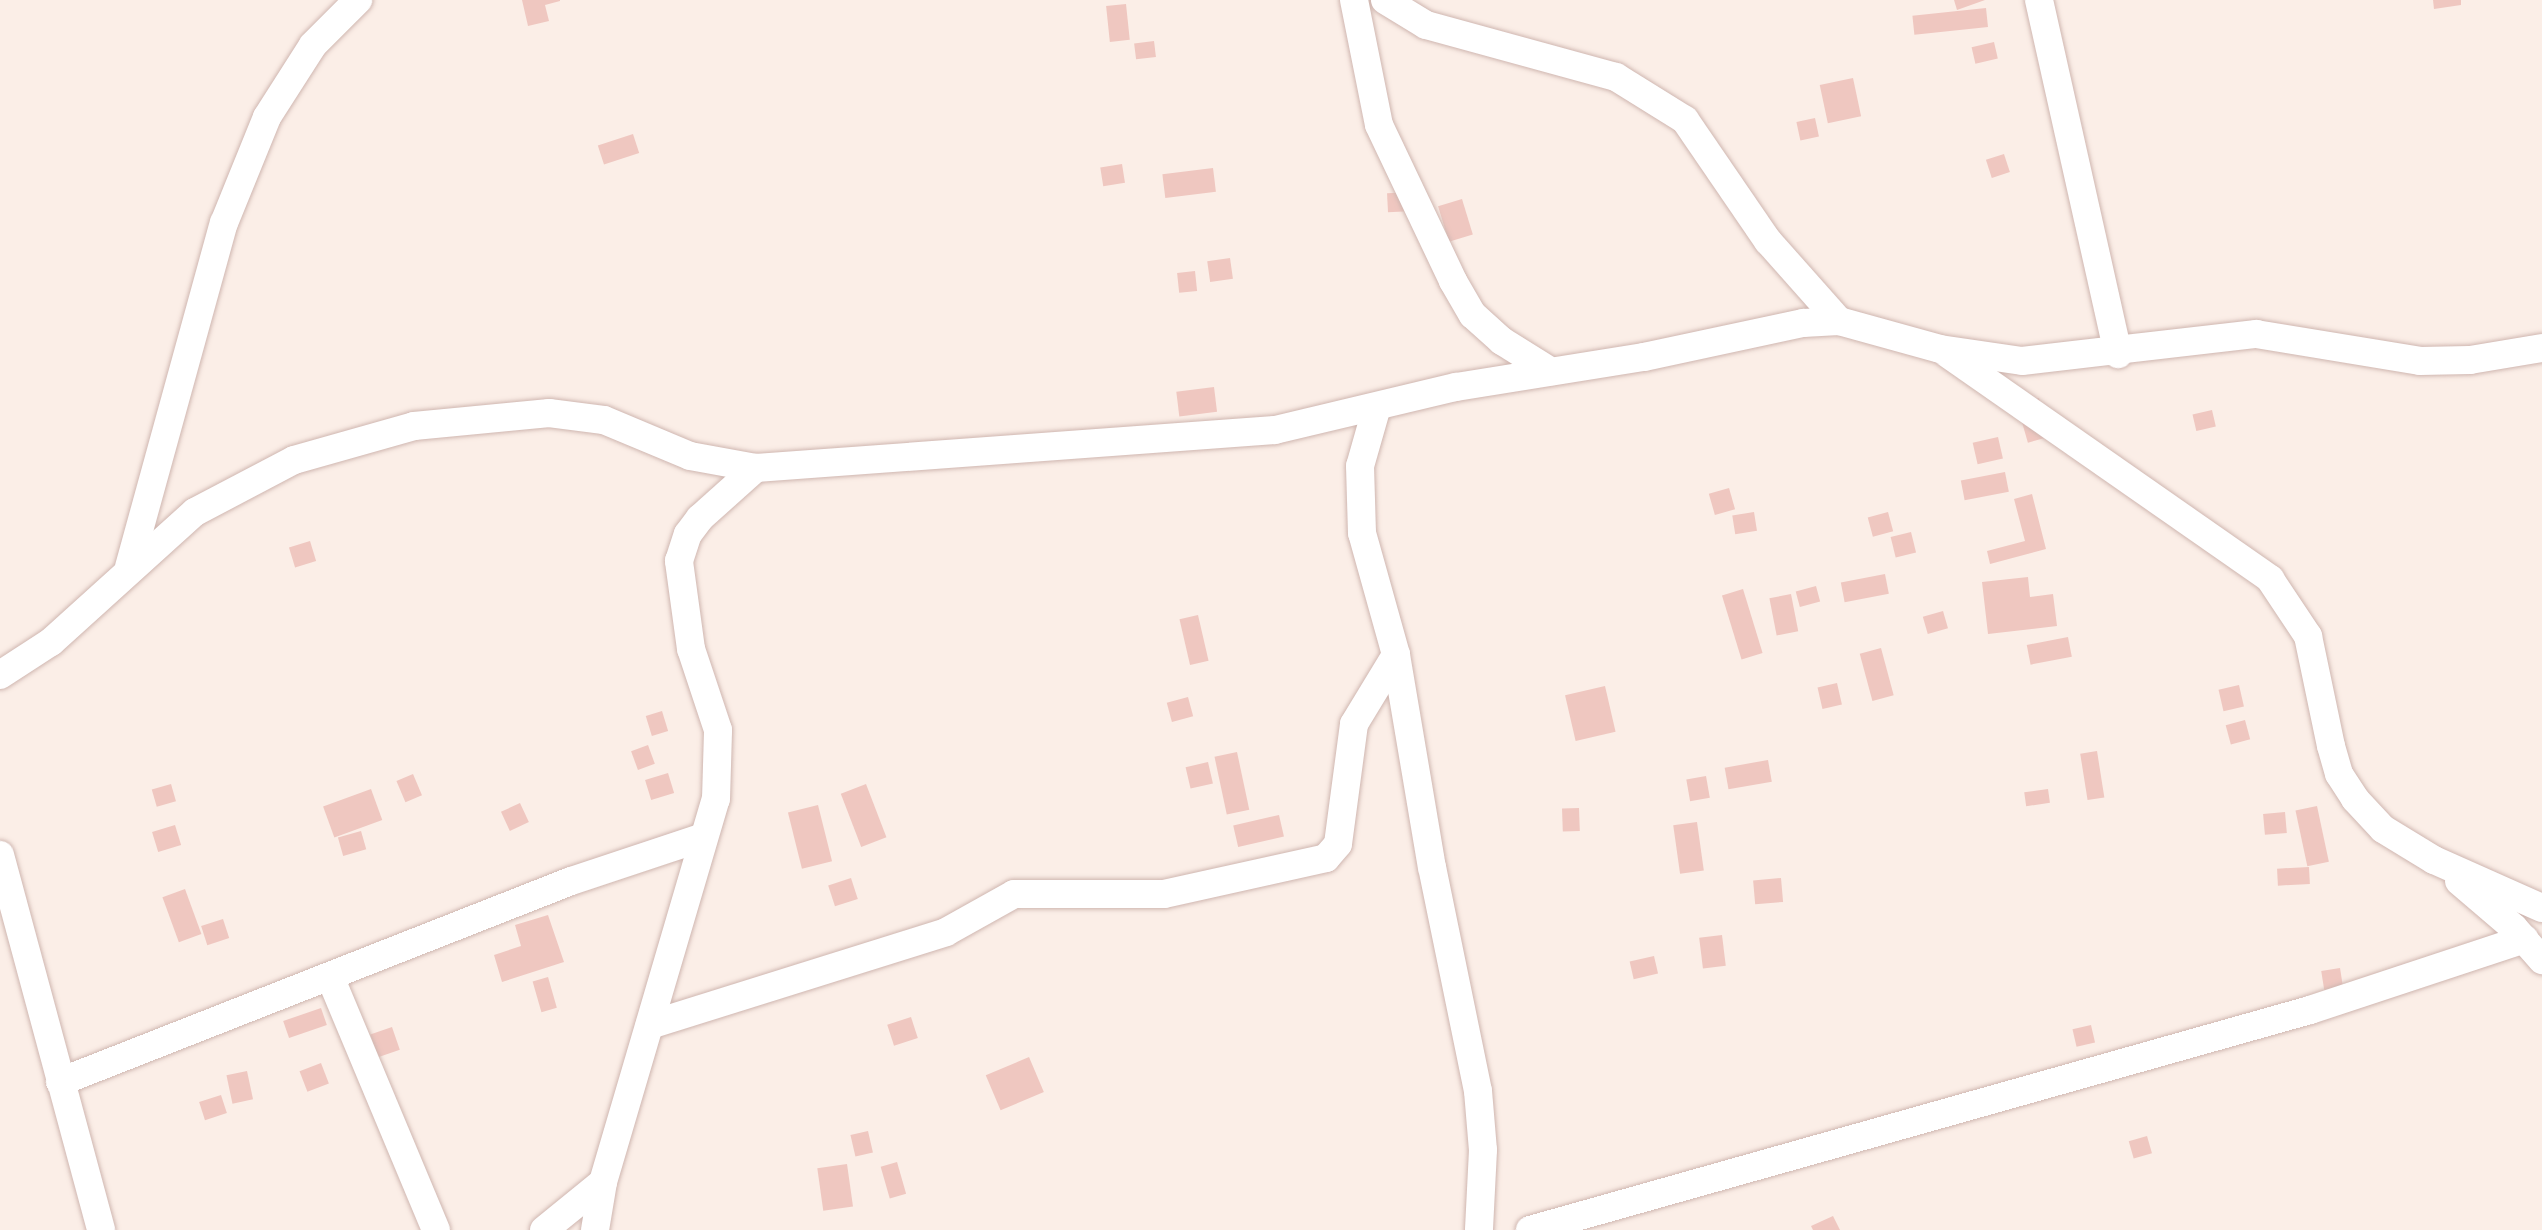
<!DOCTYPE html>
<style>
body{margin:0}
#map{position:relative;width:2542px;height:1230px;overflow:hidden;background:#fbeee7;font-family:Raleway,sans-serif}
div>[style]{position:absolute}
.building>*{inset:0;background:#efc7c0;transform-origin:0 0}
.roads{filter:drop-shadow(0 0 2px #cfb6b0) drop-shadow(0 0 2px #cfb6b0)}
.minor>*{height:28px;margin:-14px;padding:0 14px;transform-origin:14px;border-radius:14px;background:#fff}
span{translate:-50% -50%;white-space:nowrap;text-align:center;line-height:1.15;-webkit-text-stroke:7px #fef3ed;paint-order:stroke}
</style>
<div id="map">
<div class="building">
<div style="clip-path:polygon(522px 0,560px 0,560px 1px,545px 5px,549px 21px,528px 26px)"></div>
<div style="clip-path:polygon(1954px 0,1985px 0,1957px 10px)"></div>
<div style="clip-path:polygon(2433px 0,2461px 0,2461px 5px,2434px 9px)"></div>
<div style="left:1126px;top:4px;width:36px;height:20px;rotate:84deg"></div>
<div style="left:1986px;top:8px;width:19px;height:74px;rotate:84deg"></div>
<div style="left:1154px;top:41px;width:16px;height:20px;rotate:83deg"></div>
<div style="left:1994px;top:42px;width:17px;height:23px;rotate:77deg"></div>
<div style="left:1853px;top:78px;width:39px;height:34px;rotate:78deg"></div>
<div style="left:1815px;top:118px;width:19px;height:19px;rotate:78deg"></div>
<div style="left:633px;top:134px;width:20px;height:37px;rotate:72deg"></div>
<div style="left:2004px;top:154px;width:19px;height:19px;rotate:72deg"></div>
<div style="left:1122px;top:164px;width:19px;height:22px;rotate:81deg"></div>
<div style="left:1213px;top:168px;width:24px;height:51px;rotate:83deg"></div>
<div style="left:1413px;top:192px;width:19px;height:26px;rotate:87deg"></div>
<div style="left:1462px;top:199px;width:37px;height:25px;rotate:73deg"></div>
<div style="left:1230px;top:258px;width:21px;height:23px;rotate:82deg"></div>
<div style="left:1195px;top:271px;width:20px;height:18px;rotate:84deg"></div>
<div style="left:1214px;top:387px;width:25px;height:38px;rotate:83deg"></div>
<div style="left:2039px;top:398px;width:40px;height:23px;rotate:74deg"></div>
<div style="left:2212px;top:410px;width:17px;height:20px;rotate:77deg"></div>
<div style="left:1998px;top:437px;width:22px;height:26px;rotate:77deg"></div>
<div style="left:2005px;top:472px;width:20px;height:45px;rotate:79deg"></div>
<div style="left:1729px;top:488px;width:22px;height:21px;rotate:74deg"></div>
<div style="clip-path:polygon(2032px 494px,2046px 549px,1990px 564px,1987px 551px,2025px 541px,2014px 499px)"></div>
<div style="left:1754px;top:512px;width:19px;height:22px;rotate:81deg"></div>
<div style="left:1888px;top:512px;width:20px;height:21px;rotate:75deg"></div>
<div style="left:1911px;top:532px;width:21px;height:21px;rotate:76deg"></div>
<div style="left:310px;top:541px;width:21px;height:22px;rotate:73deg"></div>
<div style="left:1885px;top:574px;width:20px;height:45px;rotate:79deg"></div>
<div style="clip-path:polygon(2028px 577px,2030px 597px,2053px 594px,2057px 626px,1988px 634px,1982px 582px)"></div>
<div style="left:1816px;top:586px;width:16px;height:21px;rotate:75deg"></div>
<div style="left:1743px;top:589px;width:67px;height:22px;rotate:73deg"></div>
<div style="left:1791px;top:594px;width:38px;height:22px;rotate:79deg"></div>
<div style="left:1943px;top:611px;width:18px;height:21px;rotate:74deg"></div>
<div style="left:1198px;top:615px;width:47px;height:19px;rotate:77deg"></div>
<div style="left:2068px;top:637px;width:20px;height:42px;rotate:79deg"></div>
<div style="left:1881px;top:648px;width:49px;height:22px;rotate:75deg"></div>
<div style="left:1837px;top:683px;width:22px;height:20px;rotate:77deg"></div>
<div style="left:2239px;top:685px;width:22px;height:21px;rotate:77deg"></div>
<div style="left:1605px;top:686px;width:47px;height:41px;rotate:77deg"></div>
<div style="left:1188px;top:697px;width:20px;height:22px;rotate:75deg"></div>
<div style="left:662px;top:711px;width:21px;height:17px;rotate:73deg"></div>
<div style="left:2245px;top:720px;width:20px;height:20px;rotate:75deg"></div>
<div style="left:648px;top:745px;width:20px;height:18px;rotate:70deg"></div>
<div style="left:2097px;top:751px;width:47px;height:17px;rotate:81deg"></div>
<div style="left:1237px;top:752px;width:59px;height:23px;rotate:78deg"></div>
<div style="left:1768px;top:760px;width:22px;height:44px;rotate:80deg"></div>
<div style="left:1208px;top:762px;width:22px;height:23px;rotate:77deg"></div>
<div style="left:668px;top:773px;width:21px;height:24px;rotate:73deg"></div>
<div style="left:413px;top:774px;width:23px;height:18px;rotate:67deg"></div>
<div style="left:1706px;top:776px;width:22px;height:20px;rotate:80deg"></div>
<div style="left:171px;top:784px;width:18px;height:20px;rotate:74deg"></div>
<div style="left:866px;top:784px;width:57px;height:27px;rotate:69deg"></div>
<div style="left:371px;top:789px;width:33px;height:51px;rotate:70deg"></div>
<div style="left:2048px;top:789px;width:14px;height:24px;rotate:82deg"></div>
<div style="left:520px;top:803px;width:21px;height:21px;rotate:65deg"></div>
<div style="left:818px;top:805px;width:58px;height:31px;rotate:76deg"></div>
<div style="left:2317px;top:806px;width:57px;height:22px;rotate:78deg"></div>
<div style="left:1579px;top:808px;width:23px;height:17px;rotate:88deg"></div>
<div style="left:2285px;top:812px;width:21px;height:22px;rotate:85deg"></div>
<div style="left:1279px;top:815px;width:22px;height:47px;rotate:77deg"></div>
<div style="left:1697px;top:822px;width:49px;height:24px;rotate:82deg"></div>
<div style="left:175px;top:825px;width:21px;height:24px;rotate:73deg"></div>
<div style="left:361px;top:831px;width:19px;height:24px;rotate:74deg"></div>
<div style="left:2309px;top:867px;width:17px;height:32px;rotate:87deg"></div>
<div style="left:851px;top:878px;width:22px;height:24px;rotate:72deg"></div>
<div style="left:1781px;top:878px;width:24px;height:28px;rotate:85deg"></div>
<div style="left:185px;top:889px;width:48px;height:24px;rotate:70deg"></div>
<div style="clip-path:polygon(548px 915px,564px 962px,502px 982px,494px 955px,521px 946px,515px 925px)"></div>
<div style="left:223px;top:919px;width:20px;height:23px;rotate:72deg"></div>
<div style="left:1722px;top:935px;width:31px;height:23px;rotate:83deg"></div>
<div style="left:1654px;top:956px;width:18px;height:25px;rotate:77deg"></div>
<div style="left:2340px;top:968px;width:19px;height:19px;rotate:81deg"></div>
<div style="left:548px;top:977px;width:32px;height:16px;rotate:74deg"></div>
<div style="left:321px;top:1008px;width:18px;height:40px;rotate:71deg"></div>
<div style="left:911px;top:1017px;width:22px;height:25px;rotate:72deg"></div>
<div style="left:2091px;top:1025px;width:18px;height:19px;rotate:77deg"></div>
<div style="left:392px;top:1027px;width:24px;height:23px;rotate:71deg"></div>
<div style="left:1029px;top:1057px;width:38px;height:47px;rotate:67deg"></div>
<div style="left:321px;top:1063px;width:22px;height:23px;rotate:69deg"></div>
<div style="left:247px;top:1071px;width:29px;height:21px;rotate:78deg"></div>
<div style="left:221px;top:1095px;width:19px;height:23px;rotate:72deg"></div>
<div style="left:868px;top:1131px;width:22px;height:18px;rotate:77deg"></div>
<div style="left:2147px;top:1136px;width:18px;height:19px;rotate:74deg"></div>
<div style="left:897px;top:1162px;width:33px;height:17px;rotate:74deg"></div>
<div style="left:847px;top:1164px;width:43px;height:30px;rotate:82deg"></div>
<div style="clip-path:polygon(1833px 1216px,1840px 1230px,1813px 1230px,1811px 1226px)"></div>
</div>
<div class="roads">
<div class="minor">
<div style="left:1354px;top:0;width:127px;rotate:78.7deg"></div>
<div style="left:1379px;top:125px;width:173px;rotate:64.6deg"></div>
<div style="left:1453px;top:281px;width:39px;rotate:60deg"></div>
<div style="left:1473px;top:315px;width:39px;rotate:42deg"></div>
<div style="left:1502px;top:341px;width:57px;rotate:32deg"></div>
<div style="left:1385px;top:0;width:48px;rotate:31.4deg"></div>
<div style="left:1426px;top:25px;width:197px;rotate:15.3deg"></div>
<div style="left:1616px;top:77px;width:81px;rotate:31.9deg"></div>
<div style="left:1685px;top:120px;width:147px;rotate:55.6deg"></div>
<div style="left:1768px;top:241px;width:107px;rotate:48.4deg"></div>
<div style="left:2039px;top:0;width:363px;rotate:77.4deg"></div>
<div style="left:1948px;top:354px;width:393px;rotate:34.9deg"></div>
<div style="left:2270px;top:579px;width:69px;rotate:56.3deg"></div>
<div style="left:2308px;top:636px;width:112px;rotate:78.2deg"></div>
<div style="left:2331px;top:746px;width:29px;rotate:74deg"></div>
<div style="left:2339px;top:774px;width:30px;rotate:57deg"></div>
<div style="left:2355px;top:799px;width:41px;rotate:47deg"></div>
<div style="left:2383px;top:829px;width:60px;rotate:31.3deg"></div>
<div style="left:2434px;top:860px;width:118px;rotate:24deg"></div>
<div style="left:1376px;top:410px;width:58px;rotate:105.9deg"></div>
<div style="left:1360px;top:466px;width:67px;rotate:88.3deg"></div>
<div style="left:1362px;top:533px;width:127px;rotate:74.4deg"></div>
<div style="left:1396px;top:655px;width:215px;rotate:80.4deg"></div>
<div style="left:1432px;top:867px;width:229px;rotate:78.4deg"></div>
<div style="left:1478px;top:1091px;width:59px;rotate:85.2deg"></div>
<div style="left:1483px;top:1150px;width:80px;rotate:92.9deg"></div>
<div style="left:129px;top:567px;width:357px;rotate:-74.6deg"></div>
<div style="left:224px;top:223px;width:114px;rotate:-67.9deg"></div>
<div style="left:267px;top:117px;width:85px;rotate:-57.4deg"></div>
<div style="left:313px;top:45px;width:64px;rotate:-45deg"></div>
<div style="left:0;top:675px;width:61px;rotate:-32.9deg"></div>
<div style="left:51px;top:642px;width:194px;rotate:-42.1deg"></div>
<div style="left:195px;top:512px;width:112px;rotate:-27.7deg"></div>
<div style="left:294px;top:460px;width:125px;rotate:-15.8deg"></div>
<div style="left:414px;top:426px;width:136px;rotate:-5.5deg"></div>
<div style="left:549px;top:413px;width:55px;rotate:7.3deg"></div>
<div style="left:604px;top:420px;width:93px;rotate:22.7deg"></div>
<div style="left:690px;top:456px;width:67px;rotate:10.3deg"></div>
<div style="left:756px;top:468px;width:520px;rotate:-4.19deg"></div>
<div style="left:1275px;top:430px;width:186px;rotate:-13.4deg"></div>
<div style="left:1456px;top:387px;width:190px;rotate:-9.1deg"></div>
<div style="left:1644px;top:357px;width:163px;rotate:-12.1deg"></div>
<div style="left:1803px;top:323px;width:36px;rotate:-3deg"></div>
<div style="left:1839px;top:321px;width:105px;rotate:15.5deg"></div>
<div style="left:1940px;top:349px;width:83px;rotate:8.3deg"></div>
<div style="left:2022px;top:361px;width:236px;rotate:-6.6deg"></div>
<div style="left:2256px;top:334px;width:166px;rotate:9.3deg"></div>
<div style="left:2420px;top:361px;width:50px;rotate:-1.1deg"></div>
<div style="left:2470px;top:360px;width:73px;rotate:-9.5deg"></div>
<div style="left:0;top:855px;width:388px;rotate:74.9deg"></div>
<div style="left:2459px;top:881px;width:72px;rotate:40.5deg"></div>
<div style="left:2514px;top:928px;width:43px;rotate:48.8deg"></div>
<div style="left:331px;top:979px;width:272px;rotate:67.3deg"></div>
<div style="left:650px;top:1025px;width:310px;rotate:-17.4deg"></div>
<div style="left:946px;top:932px;width:78px;rotate:-29.2deg"></div>
<div style="left:1014px;top:894px;width:150px"></div>
<div style="left:1164px;top:894px;width:166px;rotate:-12.5deg"></div>
<div style="left:1326px;top:858px;width:18px;rotate:-49deg"></div>
<div style="left:1338px;top:844px;width:121px;rotate:-82.4deg"></div>
<div style="left:1354px;top:724px;width:81px;rotate:-58.7deg"></div>
<div style="left:60px;top:1082px;width:549px;rotate:-21.47deg"></div>
<div style="left:571px;top:881px;width:139px;rotate:-18.4deg"></div>
<div style="left:544px;top:1230px;width:76px;rotate:-39.1deg"></div>
<div style="left:595px;top:1230px;width:49px;rotate:-80.5deg"></div>
<div style="left:603px;top:1182px;width:399px;rotate:-73.6deg"></div>
<div style="left:716px;top:799px;width:69px;rotate:-88.3deg"></div>
<div style="left:718px;top:730px;width:85px;rotate:-108.4deg"></div>
<div style="left:691px;top:649px;width:89px;rotate:-97.8deg"></div>
<div style="left:679px;top:561px;width:28px;rotate:-72deg"></div>
<div style="left:688px;top:534px;width:20px;rotate:-53deg"></div>
<div style="left:700px;top:518px;width:75px;rotate:-41.8deg"></div>
<div style="left:1530px;top:1230px;width:810px;rotate:-15.75deg"></div>
<div style="left:2310px;top:1010px;width:226px;rotate:-18.3deg"></div>
</div>
</div>
</div>
